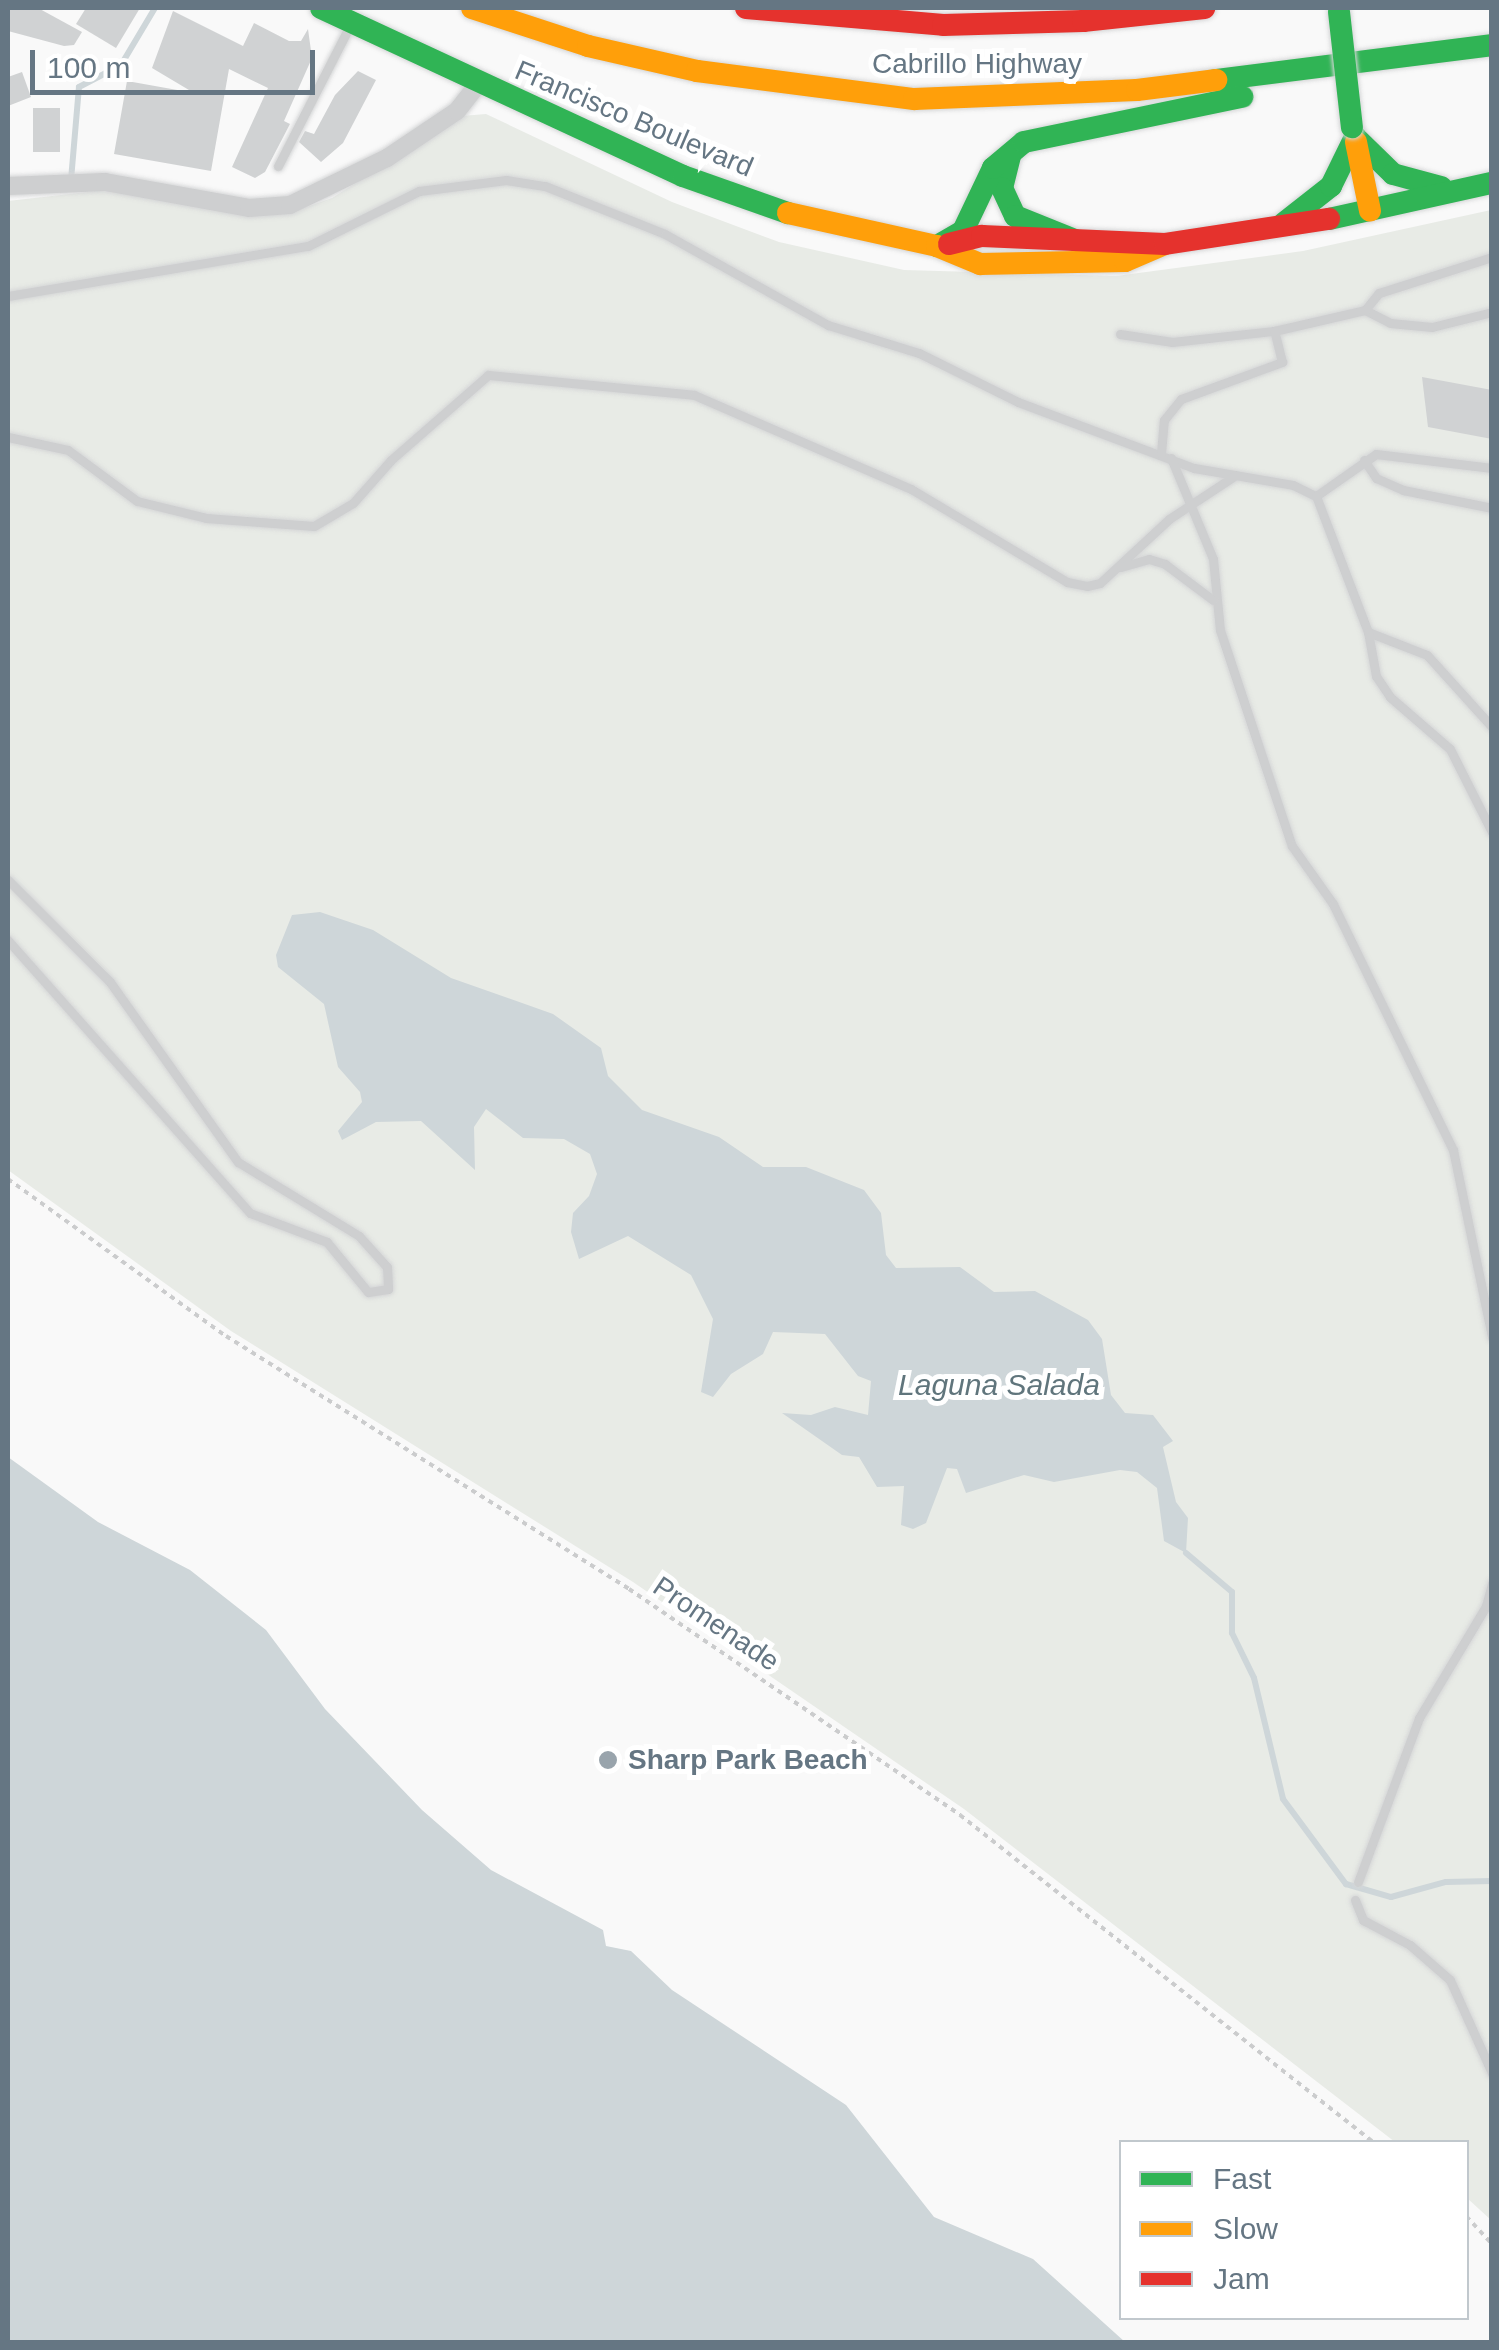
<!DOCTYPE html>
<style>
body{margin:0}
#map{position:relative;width:1499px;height:2350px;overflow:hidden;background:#f9f9f9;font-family:Arial,sans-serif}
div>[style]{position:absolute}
.green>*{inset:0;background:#e8ebe6}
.water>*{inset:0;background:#ced6d9}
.stream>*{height:6px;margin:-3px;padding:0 3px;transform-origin:3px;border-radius:3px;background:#ced6d9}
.building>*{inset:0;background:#d0d2d3;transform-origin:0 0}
.path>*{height:4px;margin-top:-2px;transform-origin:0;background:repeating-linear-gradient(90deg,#cbcccd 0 5px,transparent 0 10px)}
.roads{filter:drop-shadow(0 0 2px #d5d6d7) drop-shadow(0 0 2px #d5d6d7)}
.lane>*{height:9px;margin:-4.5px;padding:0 4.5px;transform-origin:4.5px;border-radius:4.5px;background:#cecfd0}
.street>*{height:18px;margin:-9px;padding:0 9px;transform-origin:9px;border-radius:9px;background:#cecfd0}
.fast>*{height:22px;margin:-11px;padding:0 11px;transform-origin:11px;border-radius:11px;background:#30b455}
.slow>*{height:22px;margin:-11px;padding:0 11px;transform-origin:11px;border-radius:11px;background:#ff9f0a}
.jam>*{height:22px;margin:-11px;padding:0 11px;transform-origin:11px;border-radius:11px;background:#e5322d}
.bridges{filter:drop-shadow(0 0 2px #d5d6d7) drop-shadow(0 0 2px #d5d6d7)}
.fast-bridge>*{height:22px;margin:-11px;padding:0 11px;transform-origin:11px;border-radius:11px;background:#30b455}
.dots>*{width:28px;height:28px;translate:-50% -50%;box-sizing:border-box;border:5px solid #fff;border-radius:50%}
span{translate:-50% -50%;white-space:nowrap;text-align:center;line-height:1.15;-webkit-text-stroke:10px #fff;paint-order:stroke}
.street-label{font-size:28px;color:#657683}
.poi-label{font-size:28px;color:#657683;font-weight:700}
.left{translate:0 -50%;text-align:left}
.water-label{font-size:30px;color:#60757c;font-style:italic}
.frame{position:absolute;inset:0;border:10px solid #657683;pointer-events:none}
.legend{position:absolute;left:1119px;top:2140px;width:350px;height:180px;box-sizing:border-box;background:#fff;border:2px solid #c1c8cd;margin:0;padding:12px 18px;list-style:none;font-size:30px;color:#657683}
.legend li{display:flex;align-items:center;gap:20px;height:50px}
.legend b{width:50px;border:2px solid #c1c8cd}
.scale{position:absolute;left:30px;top:50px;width:285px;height:45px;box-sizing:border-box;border:5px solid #657683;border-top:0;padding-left:12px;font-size:30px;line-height:35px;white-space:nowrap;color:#657683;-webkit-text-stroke:8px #fff;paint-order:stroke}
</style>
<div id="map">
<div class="green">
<div style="clip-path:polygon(486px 114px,672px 202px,779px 242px,904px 270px,1116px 276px,1303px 251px,1491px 210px,1491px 2220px,1467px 2198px,1466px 2142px,1395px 2142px,964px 1809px,633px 1582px,231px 1331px,8px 1170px,8px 201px,105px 190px,248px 215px,292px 212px,332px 198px,462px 116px)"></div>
</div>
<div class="water">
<div style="clip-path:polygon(320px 912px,373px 930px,451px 978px,553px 1014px,601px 1048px,608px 1076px,642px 1110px,719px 1137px,763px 1167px,806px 1167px,864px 1190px,881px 1213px,886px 1255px,896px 1268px,960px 1267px,994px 1292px,1035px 1291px,1088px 1320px,1102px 1339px,1111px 1395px,1125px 1413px,1153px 1415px,1173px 1441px,1163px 1447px,1176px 1502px,1188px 1518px,1186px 1553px,1164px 1541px,1157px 1488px,1137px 1472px,1120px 1470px,1054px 1482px,1024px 1475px,966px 1493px,957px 1469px,947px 1468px,926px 1523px,913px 1529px,901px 1525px,904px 1486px,877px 1487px,859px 1457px,842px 1455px,782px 1413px,811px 1415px,835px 1407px,868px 1415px,871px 1381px,858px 1376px,825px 1334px,773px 1332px,763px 1354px,731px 1374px,713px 1397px,701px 1392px,713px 1319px,691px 1275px,628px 1236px,579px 1259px,571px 1232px,573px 1213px,589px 1196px,597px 1174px,590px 1154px,564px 1139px,523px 1138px,486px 1109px,474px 1127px,475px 1170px,421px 1121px,376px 1122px,342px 1140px,338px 1131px,362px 1102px,360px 1092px,338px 1067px,324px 1004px,278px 967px,276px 955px,292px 915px)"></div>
<div style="clip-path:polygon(8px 1457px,98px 1522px,190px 1570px,266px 1630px,325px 1709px,422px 1810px,491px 1870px,603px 1930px,606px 1946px,631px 1951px,672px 1990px,846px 2105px,934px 2217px,1033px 2259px,1125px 2342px,8px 2342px)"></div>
</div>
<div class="stream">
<div style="left:71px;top:180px;width:93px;rotate:-85.1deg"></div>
<div style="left:79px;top:87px;width:47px;rotate:-27.6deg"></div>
<div style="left:121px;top:65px;width:66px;rotate:-59.2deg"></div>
<div style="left:1186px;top:1553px;width:60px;rotate:40.3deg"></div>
<div style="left:1232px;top:1592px;width:41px;rotate:90deg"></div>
<div style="left:1232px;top:1633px;width:50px;rotate:63.9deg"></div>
<div style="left:1254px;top:1678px;width:124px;rotate:76.5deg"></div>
<div style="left:1283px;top:1799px;width:106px;rotate:53.5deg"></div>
<div style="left:1346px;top:1884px;width:47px;rotate:16.1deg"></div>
<div style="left:1391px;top:1897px;width:57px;rotate:-15.3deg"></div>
<div style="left:1446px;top:1882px;width:46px;rotate:-1.2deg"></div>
</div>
<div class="building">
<div style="clip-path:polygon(8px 8px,38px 8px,82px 32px,74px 45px,64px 46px,8px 31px)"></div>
<div style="clip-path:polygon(86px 8px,140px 8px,116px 48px,76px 24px)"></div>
<div style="clip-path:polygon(173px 11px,243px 46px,254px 23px,289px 41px,301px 41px,308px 29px,312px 58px,284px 121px,290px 124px,265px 172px,255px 178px,232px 167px,268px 88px,229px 69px,211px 171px,114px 154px,127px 81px,194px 93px,152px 68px)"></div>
<div style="clip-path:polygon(358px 71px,376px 80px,343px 143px,321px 162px,299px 142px,305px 131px,314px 134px,335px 95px)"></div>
<div style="clip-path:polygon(22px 72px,31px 97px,8px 106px,8px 77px)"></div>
<div style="left:33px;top:108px;width:27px;height:44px"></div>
<div style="clip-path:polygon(1422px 377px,1492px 390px,1492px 439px,1428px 427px)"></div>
</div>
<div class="path">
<div style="left:8px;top:1179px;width:269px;rotate:35.8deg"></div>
<div style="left:226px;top:1336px;width:476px;rotate:32.1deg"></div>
<div style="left:629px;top:1589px;width:401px;rotate:34.3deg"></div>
<div style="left:960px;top:1815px;width:527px;rotate:38.37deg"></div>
<div style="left:1466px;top:2216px;width:38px;rotate:47deg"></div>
</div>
<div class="roads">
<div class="lane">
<div style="left:278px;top:166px;width:158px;rotate:-62.9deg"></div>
<div style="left:8px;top:296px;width:304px;rotate:-9.5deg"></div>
<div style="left:308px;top:246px;width:124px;rotate:-26.4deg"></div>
<div style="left:419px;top:191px;width:88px;rotate:-7.2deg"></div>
<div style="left:506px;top:180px;width:39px;rotate:9deg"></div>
<div style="left:545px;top:186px;width:129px;rotate:21.8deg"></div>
<div style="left:665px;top:234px;width:187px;rotate:29.2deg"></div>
<div style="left:828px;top:325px;width:95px;rotate:17.1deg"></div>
<div style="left:919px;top:353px;width:110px;rotate:26.3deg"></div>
<div style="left:1018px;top:402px;width:188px;rotate:20.6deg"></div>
<div style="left:1194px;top:468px;width:100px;rotate:9.7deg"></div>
<div style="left:1293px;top:485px;width:25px;rotate:26deg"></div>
<div style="left:1365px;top:310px;width:28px;rotate:27deg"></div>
<div style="left:1390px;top:323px;width:42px;rotate:5.4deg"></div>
<div style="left:1432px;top:327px;width:62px;rotate:-14deg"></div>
<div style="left:1120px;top:334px;width:53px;rotate:8.7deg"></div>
<div style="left:1172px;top:342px;width:103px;rotate:-6.2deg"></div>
<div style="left:1274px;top:331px;width:93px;rotate:-13deg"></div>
<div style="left:1365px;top:310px;width:22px;rotate:-51deg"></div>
<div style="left:1379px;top:293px;width:119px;rotate:-17.7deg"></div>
<div style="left:8px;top:437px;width:61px;rotate:12.2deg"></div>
<div style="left:68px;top:450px;width:86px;rotate:36.5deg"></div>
<div style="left:137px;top:501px;width:71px;rotate:13.8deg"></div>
<div style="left:206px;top:518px;width:108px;rotate:4.2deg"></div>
<div style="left:314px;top:526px;width:45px;rotate:-30.5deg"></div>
<div style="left:353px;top:503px;width:57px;rotate:-48.5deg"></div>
<div style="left:391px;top:460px;width:129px;rotate:-41.2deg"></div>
<div style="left:488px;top:375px;width:207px;rotate:5.5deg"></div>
<div style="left:694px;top:395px;width:236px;rotate:23.4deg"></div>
<div style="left:911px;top:489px;width:182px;rotate:30.8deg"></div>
<div style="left:1067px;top:582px;width:20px;rotate:11deg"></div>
<div style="left:1087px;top:586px;width:13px;rotate:-13deg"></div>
<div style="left:1100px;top:583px;width:94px;rotate:-42.8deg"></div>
<div style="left:1169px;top:519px;width:80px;rotate:-33.3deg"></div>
<div style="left:1161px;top:453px;width:33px;rotate:-85deg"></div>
<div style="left:1164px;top:420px;width:27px;rotate:-51deg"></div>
<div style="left:1181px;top:399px;width:108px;rotate:-20.1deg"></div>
<div style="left:1282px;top:362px;width:32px;rotate:-104deg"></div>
<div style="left:1171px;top:458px;width:109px;rotate:67.4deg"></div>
<div style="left:1213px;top:559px;width:71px;rotate:84.4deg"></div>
<div style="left:1220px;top:630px;width:228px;rotate:71.6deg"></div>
<div style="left:1292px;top:846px;width:71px;rotate:54.7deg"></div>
<div style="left:1333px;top:904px;width:274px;rotate:64deg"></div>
<div style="left:1453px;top:1150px;width:191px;rotate:78.2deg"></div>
<div style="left:1364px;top:460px;width:22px;rotate:56deg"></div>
<div style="left:1376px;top:478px;width:30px;rotate:24deg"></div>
<div style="left:1403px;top:490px;width:91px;rotate:11.4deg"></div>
<div style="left:1492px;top:468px;width:117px;rotate:-173.1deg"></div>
<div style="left:1376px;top:454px;width:73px;rotate:145deg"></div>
<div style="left:1316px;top:496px;width:146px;rotate:69.1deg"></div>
<div style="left:1368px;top:632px;width:63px;rotate:21.3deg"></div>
<div style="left:1427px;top:655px;width:97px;rotate:47.9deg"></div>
<div style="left:1121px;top:567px;width:29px;rotate:-16deg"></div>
<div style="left:1149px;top:559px;width:17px;rotate:17deg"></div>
<div style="left:1165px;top:564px;width:60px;rotate:36.9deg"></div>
<div style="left:1368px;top:632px;width:45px;rotate:79.7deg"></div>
<div style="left:1376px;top:676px;width:25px;rotate:56deg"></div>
<div style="left:1390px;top:697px;width:79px;rotate:40.9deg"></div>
<div style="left:1450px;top:749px;width:93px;rotate:63.2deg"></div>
<div style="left:8px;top:880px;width:144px;rotate:45deg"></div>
<div style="left:110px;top:982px;width:221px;rotate:54.6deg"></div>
<div style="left:238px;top:1162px;width:142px;rotate:31.4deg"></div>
<div style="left:359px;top:1236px;width:42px;rotate:47.9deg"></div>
<div style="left:387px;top:1267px;width:22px;rotate:87deg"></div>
<div style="left:388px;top:1289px;width:20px;rotate:171deg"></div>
<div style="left:368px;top:1292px;width:65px;rotate:-129.4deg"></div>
<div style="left:327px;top:1242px;width:82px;rotate:-159.4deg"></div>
<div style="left:250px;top:1213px;width:365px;rotate:-131.6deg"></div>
<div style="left:1358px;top:1882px;width:175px;rotate:-69.6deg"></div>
<div style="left:1419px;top:1718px;width:131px;rotate:-59.1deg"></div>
<div style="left:1486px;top:1606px;width:24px;rotate:-75deg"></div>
<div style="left:1355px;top:1900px;width:22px;rotate:68deg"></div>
<div style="left:1363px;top:1920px;width:53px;rotate:28deg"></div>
<div style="left:1410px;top:1945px;width:53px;rotate:41.2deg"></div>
<div style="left:1450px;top:1980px;width:102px;rotate:65.7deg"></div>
</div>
<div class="street">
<div style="left:8px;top:186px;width:97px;rotate:-2.4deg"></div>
<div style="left:105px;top:182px;width:146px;rotate:10.2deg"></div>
<div style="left:249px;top:208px;width:41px;rotate:-4.2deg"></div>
<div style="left:290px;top:205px;width:108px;rotate:-25.9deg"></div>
<div style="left:387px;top:158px;width:84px;rotate:-33.9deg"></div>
<div style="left:457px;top:111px;width:33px;rotate:-52deg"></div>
</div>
<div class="fast">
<div style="left:321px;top:8px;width:399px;rotate:24.9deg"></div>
<div style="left:683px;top:176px;width:111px;rotate:19.4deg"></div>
<div style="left:1216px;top:80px;width:278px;rotate:-7.2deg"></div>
<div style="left:1355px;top:137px;width:53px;rotate:44.2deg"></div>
<div style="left:1393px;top:174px;width:50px;rotate:15.2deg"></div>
<div style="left:1010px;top:156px;width:33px;rotate:104deg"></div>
<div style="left:1002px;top:188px;width:31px;rotate:65deg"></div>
<div style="left:1015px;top:216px;width:65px;rotate:21.8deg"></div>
<div style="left:1329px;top:219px;width:167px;rotate:-12.5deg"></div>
<div style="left:1284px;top:223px;width:60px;rotate:-38.2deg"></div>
<div style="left:1331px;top:186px;width:55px;rotate:-63.9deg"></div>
<div style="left:937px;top:246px;width:30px;rotate:-30deg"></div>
<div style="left:963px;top:231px;width:70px;rotate:-64.5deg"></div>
<div style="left:993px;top:168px;width:40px;rotate:-40deg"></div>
<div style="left:1024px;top:142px;width:223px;rotate:-11.7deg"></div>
</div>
<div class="slow">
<div style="left:472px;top:8px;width:122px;rotate:18.1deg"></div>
<div style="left:588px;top:46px;width:112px;rotate:12.9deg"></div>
<div style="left:697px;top:71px;width:219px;rotate:7.4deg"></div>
<div style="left:914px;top:99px;width:223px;rotate:-2.3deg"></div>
<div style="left:1137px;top:90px;width:80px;rotate:-7.2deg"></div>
<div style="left:1356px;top:142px;width:70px;rotate:78.5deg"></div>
<div style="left:788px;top:213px;width:153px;rotate:12.5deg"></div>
<div style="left:937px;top:246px;width:47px;rotate:22.7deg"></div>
<div style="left:980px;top:264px;width:145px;rotate:-1.2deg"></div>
<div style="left:1125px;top:261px;width:43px;rotate:-23deg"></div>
</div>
<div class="jam">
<div style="left:746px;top:8px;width:198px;rotate:4.9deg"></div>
<div style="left:943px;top:25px;width:140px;rotate:-1.6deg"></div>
<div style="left:1083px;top:21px;width:122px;rotate:-6.1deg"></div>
<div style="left:949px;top:244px;width:34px;rotate:-14deg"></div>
<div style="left:982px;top:236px;width:183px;rotate:2.5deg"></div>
<div style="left:1165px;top:244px;width:166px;rotate:-8.7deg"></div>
</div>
</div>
<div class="bridges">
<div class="fast-bridge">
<div style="left:1339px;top:12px;width:116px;rotate:83.6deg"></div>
</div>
</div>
<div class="dots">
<div style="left:608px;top:1760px;background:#99a4ac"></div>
</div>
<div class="street-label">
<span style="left:977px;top:64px">Cabrillo Highway</span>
<span style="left:634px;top:119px;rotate:23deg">Francisco Boulevard</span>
<span style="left:716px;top:1624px;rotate:34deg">Promenade</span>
</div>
<div class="poi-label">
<span class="left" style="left:628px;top:1760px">Sharp Park Beach</span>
</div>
<div class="water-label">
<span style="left:999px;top:1385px">Laguna Salada</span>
</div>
<div class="frame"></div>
<ul class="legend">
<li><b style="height:12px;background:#30b455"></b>Fast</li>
<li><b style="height:12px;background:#ff9f0a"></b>Slow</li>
<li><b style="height:12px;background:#e5322d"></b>Jam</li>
</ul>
<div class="scale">100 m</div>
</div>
